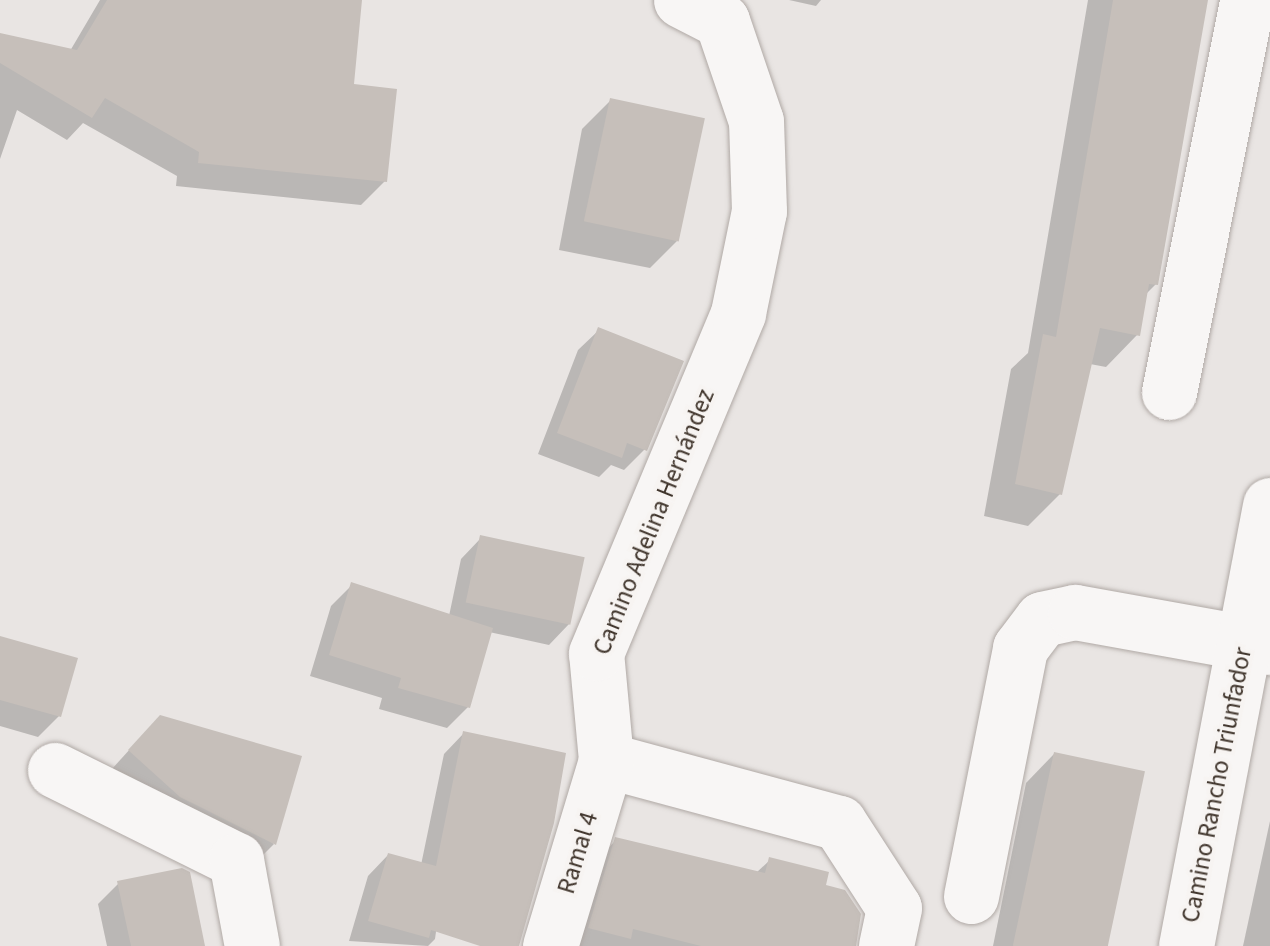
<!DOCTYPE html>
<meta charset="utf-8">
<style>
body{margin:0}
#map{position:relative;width:1270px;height:946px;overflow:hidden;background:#e9e5e3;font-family:"Source Sans 3",sans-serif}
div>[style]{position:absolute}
.shadow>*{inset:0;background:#0003}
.building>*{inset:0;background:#c6bfba;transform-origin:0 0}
.roads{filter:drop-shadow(0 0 2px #b0a9a5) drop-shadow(0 0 2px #b0a9a5)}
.street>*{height:55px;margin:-27.5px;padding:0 27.5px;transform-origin:27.5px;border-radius:27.5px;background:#f8f6f5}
span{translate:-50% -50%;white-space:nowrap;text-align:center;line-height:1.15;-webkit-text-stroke:8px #f7f4f2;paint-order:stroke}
.street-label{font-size:25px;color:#40352c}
</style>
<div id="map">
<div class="shadow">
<div style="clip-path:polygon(100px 0,359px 0,351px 86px,385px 181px,361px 205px,176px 186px,177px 176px,83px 123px,67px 140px,17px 110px,0 159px,0 35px,70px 51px)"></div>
<div style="clip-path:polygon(789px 0,821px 0,816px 6px)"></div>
<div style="clip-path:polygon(1088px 0,1205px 0,1156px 284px,1145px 295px,1138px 334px,1106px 367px,1090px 364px,1060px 494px,1028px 526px,984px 516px,1011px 369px,1028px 353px)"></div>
<div style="clip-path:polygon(610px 101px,679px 239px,650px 268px,559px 250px,582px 129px)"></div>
<div style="clip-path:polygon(599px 330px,645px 449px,624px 470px,611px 465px,599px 477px,538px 454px,578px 350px)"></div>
<div style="clip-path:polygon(481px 538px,569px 624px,549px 645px,489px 632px,468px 707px,447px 728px,379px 709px,382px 698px,310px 676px,331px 606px,352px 585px,449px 616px,461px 559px)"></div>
<div style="clip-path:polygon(0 645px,59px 716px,38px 737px,0 726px)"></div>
<div style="clip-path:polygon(464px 733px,435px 939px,428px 946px,349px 941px,368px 876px,388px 855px,421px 865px,444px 754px)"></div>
<div style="clip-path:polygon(141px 737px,274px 844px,255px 863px,111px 770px)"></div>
<div style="clip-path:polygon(1054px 754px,1108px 946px,993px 946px,1026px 783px)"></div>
<div style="clip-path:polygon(1270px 821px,1270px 946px,1243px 946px)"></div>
<div style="clip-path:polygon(616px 840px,756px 873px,770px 860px,823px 887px,855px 946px,566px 946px,591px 866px)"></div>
<div style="clip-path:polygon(119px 883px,202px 946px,107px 946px,98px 904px)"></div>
</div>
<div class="building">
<div style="clip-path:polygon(107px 0,362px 0,354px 84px,397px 89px,387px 182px,198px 163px,199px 152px,105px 98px,92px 118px,0 63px,0 33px,77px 50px)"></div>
<div style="clip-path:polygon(1113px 0,1208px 0,1158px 285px,1149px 284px,1140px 336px,1100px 328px,1062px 495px,1015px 484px,1043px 334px,1056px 337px)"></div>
<div style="left:610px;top:98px;width:97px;height:126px;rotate:12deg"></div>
<div style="clip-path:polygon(598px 327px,684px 361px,647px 451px,627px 443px,622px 458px,557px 433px)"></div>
<div style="left:480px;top:535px;width:107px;height:69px;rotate:12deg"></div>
<div style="clip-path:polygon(351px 582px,493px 628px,470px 708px,398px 688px,401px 678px,329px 655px)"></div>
<div style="clip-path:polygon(0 636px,78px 658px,61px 717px,0 700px)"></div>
<div style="clip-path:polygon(160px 715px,302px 756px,276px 845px,180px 797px,128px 750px)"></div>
<div style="clip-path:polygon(463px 731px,566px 753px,554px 823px,519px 946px,480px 946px,431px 930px,429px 938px,368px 921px,388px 853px,436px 866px)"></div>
<div style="left:1054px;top:752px;width:93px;height:198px;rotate:12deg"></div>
<div style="clip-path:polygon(615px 837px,765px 873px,769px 857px,829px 872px,826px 885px,845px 890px,861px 914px,856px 946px,701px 946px,633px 929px,631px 939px,588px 928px)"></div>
<div style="clip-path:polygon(182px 868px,190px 872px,205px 946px,131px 946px,117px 881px)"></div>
</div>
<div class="roads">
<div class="street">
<div style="left:1169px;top:392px;width:400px;rotate:-78.7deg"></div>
<div style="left:606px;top:760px;width:241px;rotate:15.1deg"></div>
<div style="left:839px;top:823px;width:101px;rotate:57.1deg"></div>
<div style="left:894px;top:908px;width:39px;rotate:102deg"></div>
<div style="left:55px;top:770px;width:202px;rotate:26.4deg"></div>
<div style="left:236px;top:860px;width:87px;rotate:79.5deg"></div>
<div style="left:971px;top:896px;width:253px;rotate:-78.8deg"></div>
<div style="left:1020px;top:648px;width:36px;rotate:-53deg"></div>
<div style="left:1042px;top:619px;width:34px;rotate:-12deg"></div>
<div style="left:1075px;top:612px;width:198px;rotate:10.2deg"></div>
<div style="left:550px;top:946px;width:194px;rotate:-73.2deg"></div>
<div style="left:606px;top:760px;width:107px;rotate:-95.3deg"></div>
<div style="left:596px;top:653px;width:368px;rotate:-67.3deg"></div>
<div style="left:738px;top:313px;width:104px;rotate:-78.4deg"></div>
<div style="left:759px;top:211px;width:90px;rotate:-91.9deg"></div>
<div style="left:756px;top:121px;width:106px;rotate:-108.8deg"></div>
<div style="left:722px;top:21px;width:46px;rotate:-152.9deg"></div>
<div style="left:1186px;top:946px;width:449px;rotate:-79.2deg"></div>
</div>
</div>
<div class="street-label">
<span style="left:654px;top:522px;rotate:-68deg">Camino Adelina Hernández</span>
<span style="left:1217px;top:785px;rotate:-79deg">Camino Rancho Triunfador</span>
<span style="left:578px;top:853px;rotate:-73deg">Ramal 4</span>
</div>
</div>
